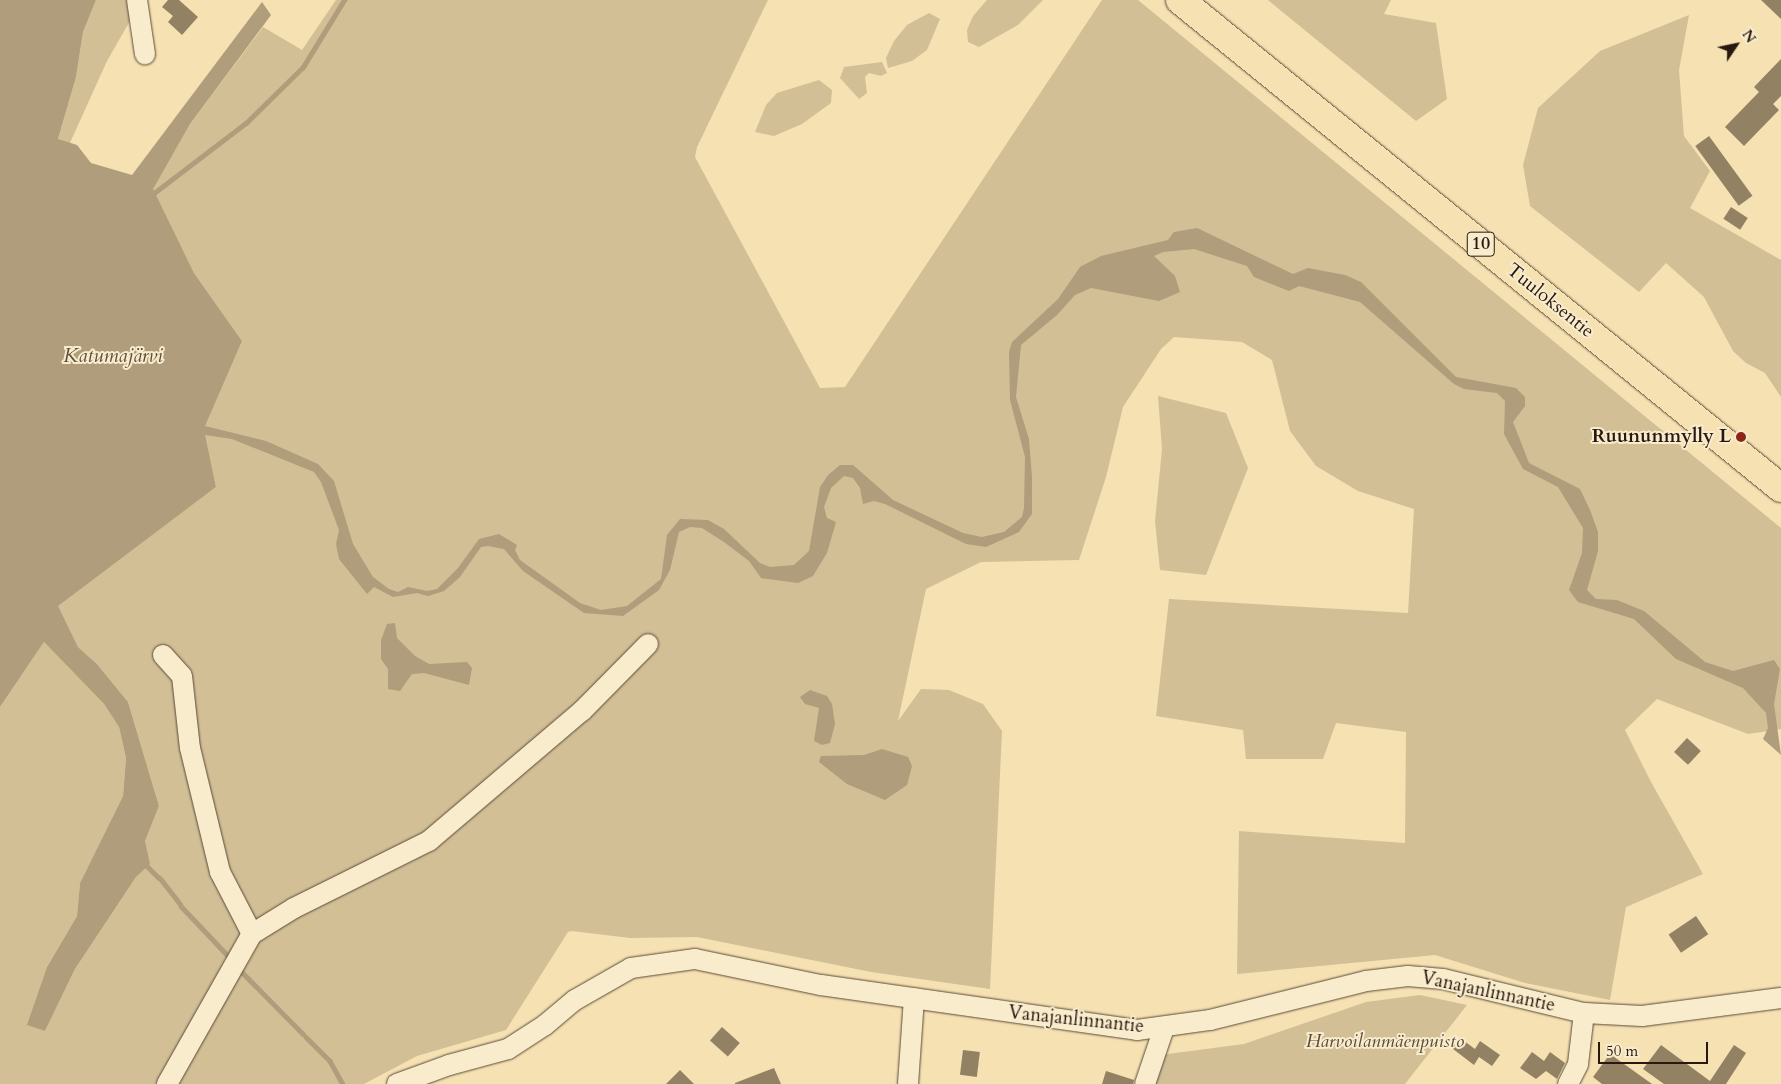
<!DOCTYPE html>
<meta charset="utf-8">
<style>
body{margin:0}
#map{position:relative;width:1781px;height:1084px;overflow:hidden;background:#f5e1b2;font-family:Cardo,serif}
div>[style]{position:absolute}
.green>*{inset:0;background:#d2bf96}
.water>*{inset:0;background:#af9d7b}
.stream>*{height:4.5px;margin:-2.25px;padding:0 2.25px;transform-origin:2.25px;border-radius:2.25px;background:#af9d7b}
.building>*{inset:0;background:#938164;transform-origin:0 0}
.roads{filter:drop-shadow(0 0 1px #5b4a38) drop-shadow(0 0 1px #5b4a38)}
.minor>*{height:20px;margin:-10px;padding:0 10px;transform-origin:10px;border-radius:10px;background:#f8eccd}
.highway>*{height:28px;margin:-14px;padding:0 14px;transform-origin:14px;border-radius:14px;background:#f5e1b2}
.dots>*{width:14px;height:14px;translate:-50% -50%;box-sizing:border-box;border:2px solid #f8eccd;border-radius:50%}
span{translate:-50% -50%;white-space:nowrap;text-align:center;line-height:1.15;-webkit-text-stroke:4px #f8eccd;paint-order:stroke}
.shield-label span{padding:1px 4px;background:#f8eccd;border:1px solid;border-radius:4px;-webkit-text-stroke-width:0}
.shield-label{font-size:18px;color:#281810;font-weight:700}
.street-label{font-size:19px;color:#281810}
.poi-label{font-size:19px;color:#281810;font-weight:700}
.right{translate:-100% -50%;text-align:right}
.park-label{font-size:19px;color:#5b4a38;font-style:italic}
.water-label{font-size:20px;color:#5e4d3b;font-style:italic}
.north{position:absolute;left:1711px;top:20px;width:50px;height:50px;-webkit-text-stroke:4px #f8eccd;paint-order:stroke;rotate:56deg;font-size:14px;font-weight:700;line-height:20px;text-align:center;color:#281810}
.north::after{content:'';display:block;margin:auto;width:18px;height:22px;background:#281810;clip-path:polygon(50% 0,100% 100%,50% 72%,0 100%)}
.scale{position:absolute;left:1598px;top:1042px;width:110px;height:22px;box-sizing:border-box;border:2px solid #281810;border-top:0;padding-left:6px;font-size:15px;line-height:18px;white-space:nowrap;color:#281810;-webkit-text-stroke:4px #f8eccd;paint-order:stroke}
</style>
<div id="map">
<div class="green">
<div style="clip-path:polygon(96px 0,130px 0,131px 19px,107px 61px,69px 145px,58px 139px,76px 77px,83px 32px)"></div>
<div style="clip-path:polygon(336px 0,768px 0,697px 147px,695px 157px,820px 388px,845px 387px,1102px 0,1138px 0,1781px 528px,1781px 729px,1748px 734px,1657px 699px,1625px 730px,1651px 782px,1703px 874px,1626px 907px,1610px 1000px,1525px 983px,1435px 955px,1237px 974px,1239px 831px,1405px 843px,1406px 732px,1336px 723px,1323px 759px,1246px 759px,1243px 730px,1156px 716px,1169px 599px,1408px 613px,1414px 509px,1358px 491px,1316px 466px,1290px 431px,1272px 360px,1242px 342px,1174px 337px,1161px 349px,1123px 407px,1106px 477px,1079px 560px,981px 562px,926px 589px,898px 721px,921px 689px,949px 690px,983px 704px,1002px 731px,990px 989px,871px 972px,697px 937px,630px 938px,572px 931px,568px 932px,506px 1030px,417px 1056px,364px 1084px,0 1084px,0 707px,44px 642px,104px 704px,119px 727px,126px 758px,123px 796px,80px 883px,77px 916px,47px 967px,28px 1025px,45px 1031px,75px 969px,136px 877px,149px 864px,145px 841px,159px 806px,128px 702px,97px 664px,78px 647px,57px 606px,216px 487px,203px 429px,242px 341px,194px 273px,152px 189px,190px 124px,263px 27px,302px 50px)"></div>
<div style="clip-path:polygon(987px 0,1043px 0,1018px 25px,979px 47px,968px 42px,967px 30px,973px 16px)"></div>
<div style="clip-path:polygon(1268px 0,1391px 0,1384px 14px,1436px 23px,1447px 99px,1416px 121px)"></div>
<div style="clip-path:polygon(929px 13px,940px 19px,927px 50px,912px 61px,888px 68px,886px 58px,894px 41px,907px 25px)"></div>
<div style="clip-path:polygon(1689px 15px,1679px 70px,1684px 136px,1710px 171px,1690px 208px,1781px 260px,1781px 397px,1765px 373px,1746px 363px,1733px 351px,1704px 297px,1666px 263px,1639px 292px,1530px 206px,1523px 165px,1538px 108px,1600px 51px)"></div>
<div style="clip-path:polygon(882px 62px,887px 73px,881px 76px,869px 73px,865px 77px,867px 93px,859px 99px,840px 78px,844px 67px)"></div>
<div style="clip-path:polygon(819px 80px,832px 90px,831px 103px,802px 124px,774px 136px,755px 132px,766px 105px,777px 93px)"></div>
<div style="clip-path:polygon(1158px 396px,1226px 413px,1248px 468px,1206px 575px,1160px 570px,1155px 521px,1162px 449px)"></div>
<div style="clip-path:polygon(1420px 995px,1467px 1005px,1405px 1084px,1150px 1084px,1160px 1055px,1244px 1044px,1366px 1002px)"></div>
</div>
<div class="water">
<div style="clip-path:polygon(0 0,96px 0,83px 32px,76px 77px,58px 139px,77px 145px,91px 163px,132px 175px,262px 2px,271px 15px,190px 124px,153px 189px,194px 273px,242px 341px,205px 426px,266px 441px,318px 464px,334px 481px,353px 544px,373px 577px,389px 589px,398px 592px,408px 587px,427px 591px,437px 589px,458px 568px,479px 539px,499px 534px,517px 545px,515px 550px,520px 560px,580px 603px,601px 610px,627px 606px,661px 579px,667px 535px,680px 519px,708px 520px,724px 529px,760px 563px,770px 567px,794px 565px,809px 551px,820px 487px,828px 475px,840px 465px,853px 465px,893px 500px,963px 533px,982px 537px,1004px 532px,1022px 517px,1024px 508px,1025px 457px,1010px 400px,1009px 352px,1012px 342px,1058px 299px,1080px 267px,1101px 256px,1168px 240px,1174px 232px,1197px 228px,1293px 274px,1308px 268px,1345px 275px,1361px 282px,1456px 377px,1516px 388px,1525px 397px,1525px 406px,1513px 422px,1529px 463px,1580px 489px,1590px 510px,1598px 532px,1598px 551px,1587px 590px,1596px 599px,1617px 600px,1644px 611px,1705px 662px,1733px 671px,1774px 660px,1780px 669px,1774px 704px,1781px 755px,1763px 739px,1768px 728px,1766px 713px,1743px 688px,1676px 659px,1634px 619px,1578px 602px,1569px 590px,1582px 553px,1583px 528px,1558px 487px,1523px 469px,1504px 434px,1505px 401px,1497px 393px,1464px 389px,1454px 384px,1360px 302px,1299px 286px,1289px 291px,1254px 277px,1247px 266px,1194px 249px,1163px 252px,1154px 256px,1175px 276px,1180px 292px,1159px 301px,1091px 288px,1075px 295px,1057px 315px,1021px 345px,1016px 397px,1029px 439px,1032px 477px,1032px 514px,1019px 532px,986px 547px,966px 544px,885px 504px,874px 501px,863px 504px,860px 488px,853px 478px,844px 476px,831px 488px,824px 507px,827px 518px,836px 522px,827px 553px,813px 576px,798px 583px,761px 578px,749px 561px,724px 542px,702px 528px,690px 527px,679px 532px,670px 570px,659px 590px,623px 616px,584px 613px,523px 571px,504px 549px,488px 546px,481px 547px,460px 577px,444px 591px,428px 596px,417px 593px,393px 597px,374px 587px,367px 594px,339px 559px,336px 544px,339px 530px,321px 482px,314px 472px,232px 439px,205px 435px,216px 487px,58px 606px,78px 647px,97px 664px,128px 702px,159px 806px,145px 841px,150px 864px,136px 877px,75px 969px,45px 1031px,27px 1025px,47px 967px,77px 916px,80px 883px,123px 796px,126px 758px,119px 727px,104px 704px,44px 642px,0 707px)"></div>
<div style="clip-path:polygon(395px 623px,397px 638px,415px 656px,429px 664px,467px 662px,472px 668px,469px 685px,424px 673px,412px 674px,400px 691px,388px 689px,388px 669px,381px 659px,381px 640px,387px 624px)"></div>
<div style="clip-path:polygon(810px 690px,827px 696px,832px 704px,835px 724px,830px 743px,822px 745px,814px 741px,819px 708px,805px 704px,800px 697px)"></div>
<div style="clip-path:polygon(882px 749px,908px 757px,912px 766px,907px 785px,885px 800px,847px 784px,819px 762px,821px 756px,864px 755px)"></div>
</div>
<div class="stream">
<div style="left:154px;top:193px;width:116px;rotate:-37.3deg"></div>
<div style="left:246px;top:123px;width:80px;rotate:-44.5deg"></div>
<div style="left:303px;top:67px;width:79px;rotate:-58.5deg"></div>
<div style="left:147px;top:866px;width:17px;rotate:45deg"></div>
<div style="left:160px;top:878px;width:33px;rotate:52deg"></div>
<div style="left:181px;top:906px;width:74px;rotate:46.6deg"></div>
<div style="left:239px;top:969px;width:91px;rotate:45.4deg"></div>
<div style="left:306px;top:1037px;width:34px;rotate:45deg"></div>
<div style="left:330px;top:1061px;width:26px;rotate:61deg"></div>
</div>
<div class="building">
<div style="clip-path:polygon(168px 0,179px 0,198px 17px,182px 35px,168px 22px,173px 16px,162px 7px)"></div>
<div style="clip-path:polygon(1761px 0,1781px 0,1781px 19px)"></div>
<div style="clip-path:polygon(1781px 59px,1781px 96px,1773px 104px,1779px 110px,1744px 146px,1725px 127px,1759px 92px,1754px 87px)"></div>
<div style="left:1709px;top:136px;width:74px;height:17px;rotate:54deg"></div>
<div style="left:1731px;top:207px;width:20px;height:14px;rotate:33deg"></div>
<div style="left:1687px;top:738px;width:19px;height:19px;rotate:43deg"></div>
<div style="left:1696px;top:916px;width:22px;height:33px;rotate:56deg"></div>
<div style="left:722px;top:1027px;width:24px;height:18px;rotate:42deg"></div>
<div style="clip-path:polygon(1460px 1038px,1475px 1049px,1480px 1041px,1500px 1055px,1492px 1066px,1479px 1057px,1474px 1065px,1453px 1049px)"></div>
<div style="clip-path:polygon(1661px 1045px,1710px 1081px,1734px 1045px,1746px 1053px,1726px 1084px,1664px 1084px,1643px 1069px)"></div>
<div style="left:963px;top:1050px;width:17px;height:25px;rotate:7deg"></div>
<div style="clip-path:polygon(1532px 1052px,1544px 1061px,1550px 1052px,1565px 1063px,1557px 1079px,1546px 1071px,1536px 1079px,1520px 1068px)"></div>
<div style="clip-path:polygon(1610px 1054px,1652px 1084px,1602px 1084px,1593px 1077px)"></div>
<div style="clip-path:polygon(774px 1068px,781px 1084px,735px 1084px,735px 1083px)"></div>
<div style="clip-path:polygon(680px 1070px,694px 1084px,666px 1084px)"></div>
<div style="clip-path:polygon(1106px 1071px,1134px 1080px,1133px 1084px,1102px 1084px)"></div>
</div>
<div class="roads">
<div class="minor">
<div style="left:137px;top:0;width:55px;rotate:81.6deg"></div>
<div style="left:163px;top:655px;width:28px;rotate:48deg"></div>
<div style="left:182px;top:676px;width:72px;rotate:83.7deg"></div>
<div style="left:190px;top:748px;width:128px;rotate:76.4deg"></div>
<div style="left:220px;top:872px;width:70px;rotate:62.7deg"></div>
<div style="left:167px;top:1084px;width:172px;rotate:-60.5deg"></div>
<div style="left:252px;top:934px;width:49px;rotate:-31.8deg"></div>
<div style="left:294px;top:908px;width:151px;rotate:-26.4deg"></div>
<div style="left:429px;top:841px;width:201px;rotate:-40.4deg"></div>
<div style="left:582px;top:711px;width:94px;rotate:-45.4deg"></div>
<div style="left:397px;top:1084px;width:55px;rotate:-20.1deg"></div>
<div style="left:449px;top:1065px;width:61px;rotate:-15.2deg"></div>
<div style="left:508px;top:1049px;width:44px;rotate:-33deg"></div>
<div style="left:545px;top:1025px;width:39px;rotate:-40deg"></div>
<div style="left:575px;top:1000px;width:64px;rotate:-29.7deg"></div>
<div style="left:631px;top:968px;width:65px;rotate:-8deg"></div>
<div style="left:695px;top:959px;width:129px;rotate:11.7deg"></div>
<div style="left:821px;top:985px;width:319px;rotate:8.1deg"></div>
<div style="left:1137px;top:1030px;width:74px;rotate:-7.8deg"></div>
<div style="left:1210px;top:1020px;width:161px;rotate:-14deg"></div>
<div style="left:1366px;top:981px;width:42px;rotate:-6.8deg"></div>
<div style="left:1408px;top:976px;width:35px;rotate:5deg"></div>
<div style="left:1443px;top:979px;width:145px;rotate:13.6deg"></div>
<div style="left:1584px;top:1013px;width:58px;rotate:3deg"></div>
<div style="left:1642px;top:1016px;width:140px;rotate:-7.4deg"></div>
<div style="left:908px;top:1084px;width:86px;rotate:-86deg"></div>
<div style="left:1145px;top:1084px;width:59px;rotate:-71.3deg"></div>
<div style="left:1568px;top:1084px;width:22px;rotate:-63deg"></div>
<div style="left:1578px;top:1064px;width:51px;rotate:-83.3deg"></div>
</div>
<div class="highway">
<div style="left:1180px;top:0;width:774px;rotate:39.08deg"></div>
</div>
</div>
<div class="dots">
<div style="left:1741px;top:437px;background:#8f2418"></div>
</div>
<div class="shield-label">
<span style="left:1481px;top:244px">10</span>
</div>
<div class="street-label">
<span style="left:1550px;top:301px;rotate:39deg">Tuuloksentie</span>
<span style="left:1488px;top:992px;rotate:12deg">Vanajanlinnantie</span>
<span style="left:1076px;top:1020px;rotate:6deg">Vanajanlinnantie</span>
</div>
<div class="poi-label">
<span class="right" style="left:1731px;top:437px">Ruununmylly L</span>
</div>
<div class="park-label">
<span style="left:1385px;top:1042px">Harvoilanmäenpuisto</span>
</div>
<div class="water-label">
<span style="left:113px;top:355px">Katumajärvi</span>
</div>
<div class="north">N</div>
<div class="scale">50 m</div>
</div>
